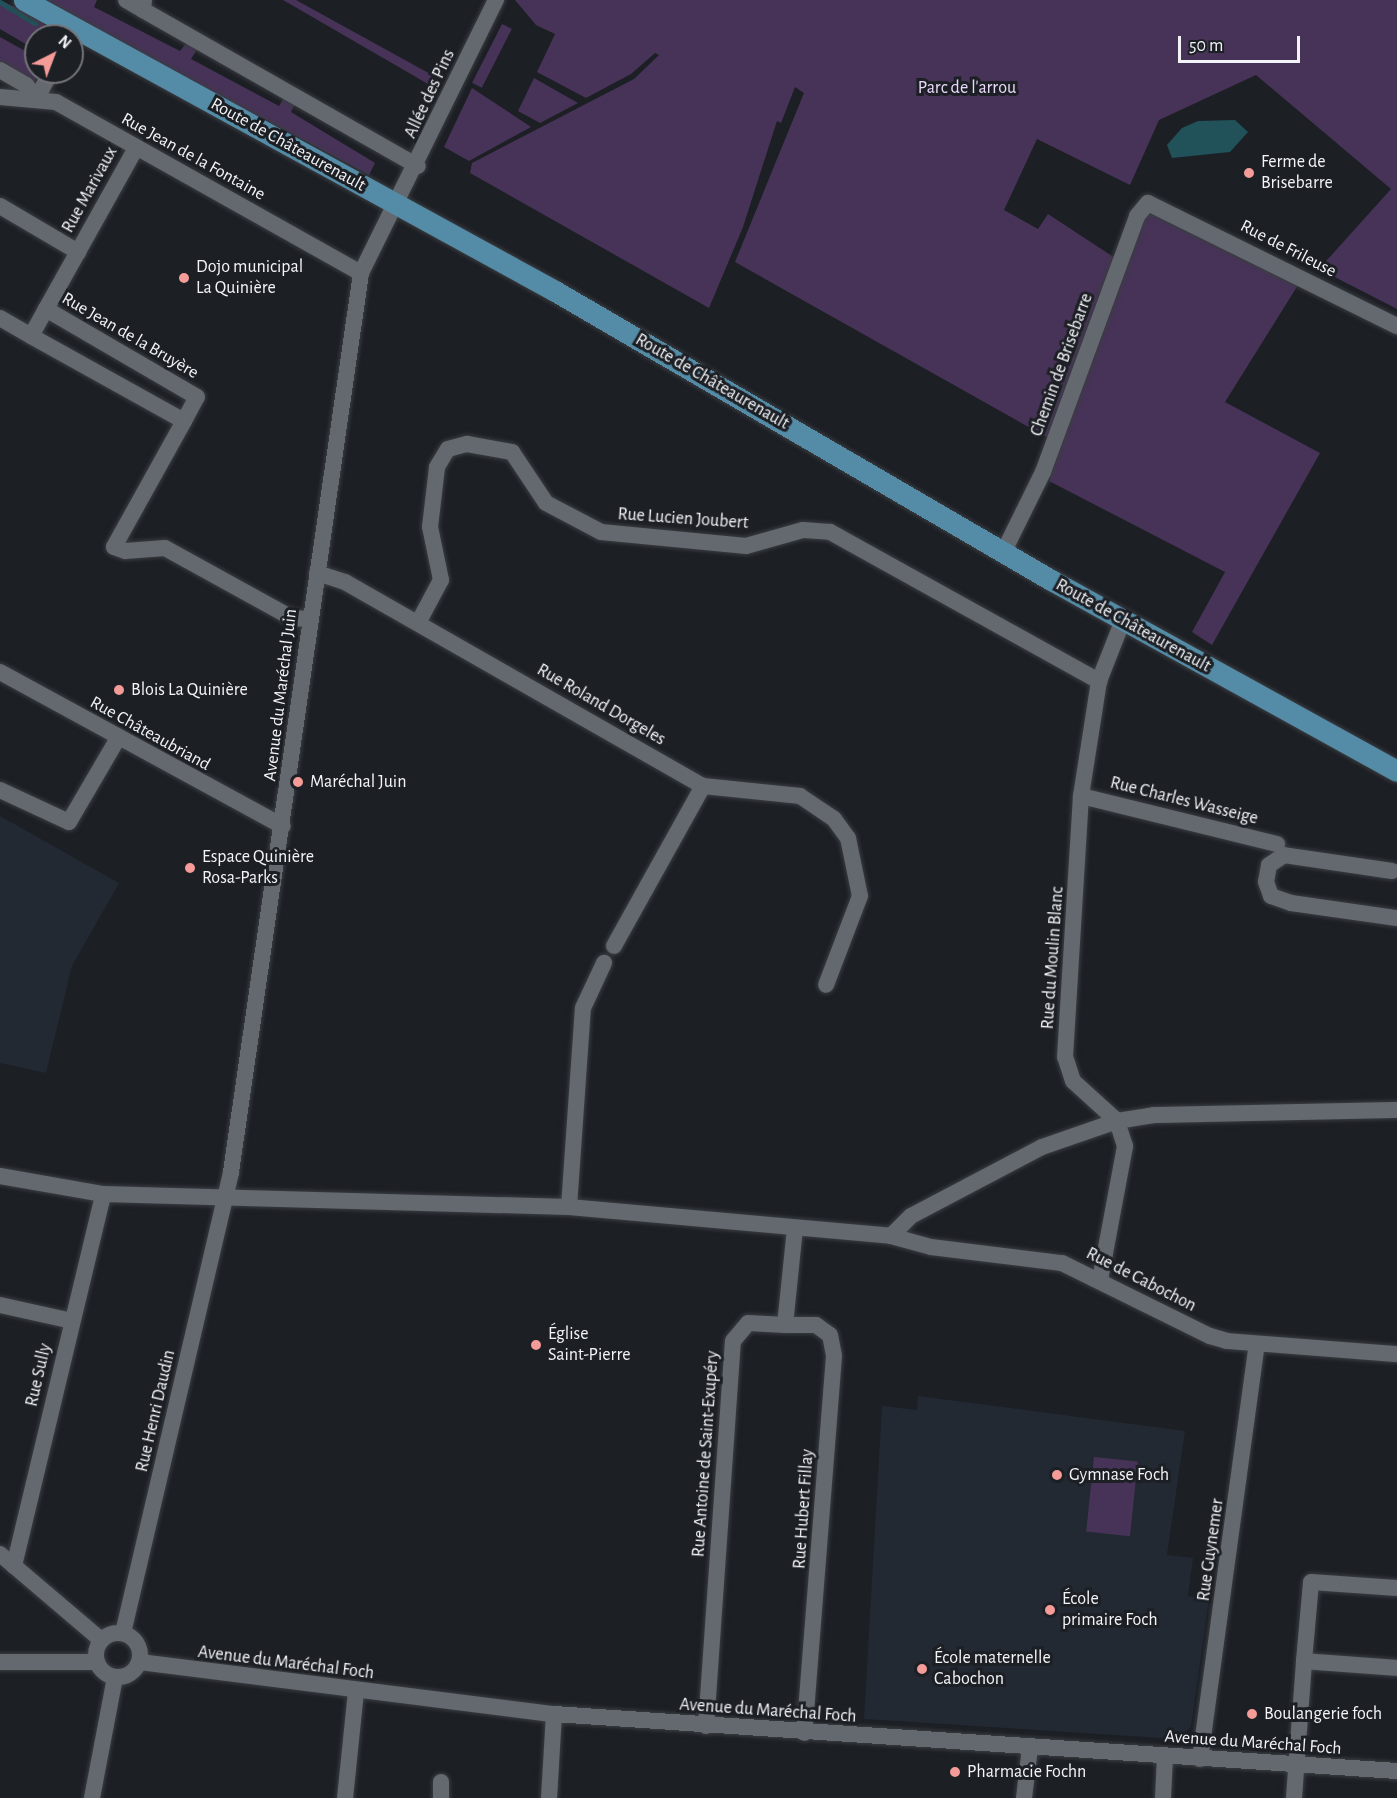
<!DOCTYPE html>
<meta charset="utf-8">
<style>
body{margin:0}
#map{position:relative;width:1397px;height:1798px;overflow:hidden;background:#1c1f24;font-family:"Alegreya Sans",sans-serif}
div>[style]{position:absolute}
.built>*{inset:0;background:#222933}
.green>*{inset:0;background:#473358;transform-origin:0 0}
.water>*{inset:0;background:#215259}
.stream>*{height:4.5px;margin:-2.25px;padding:0 2.25px;transform-origin:2.25px;border-radius:2.25px;background:#215259}
.roads{filter:drop-shadow(0 0 2px #3a3d41) drop-shadow(0 0 2px #3a3d41)}
.minor>*{height:16px;margin:-8px;padding:0 8px;transform-origin:8px;border-radius:8px;background:#64696f}
.minor>.ring{margin:-8px;padding:0;box-sizing:content-box;background:none;border:16px solid #64696f;border-radius:50%}
.major>*{height:21px;margin:-10.5px;padding:0 10.5px;transform-origin:10.5px;border-radius:10.5px;background:#548ba7}
.dots>*{width:16px;height:16px;translate:-50% -50%;box-sizing:border-box;border:3px solid #1c1f24;border-radius:50%}
span{translate:-50% -50%;white-space:nowrap;text-align:center;line-height:1.15;-webkit-text-stroke:6px #1c1f24;paint-order:stroke}
.park-label{font-size:18px;color:#eadafb}
.street-label{font-size:18px;color:#f2f4f8}
.poi-label{font-size:18px;color:#f2f4f8}
.left{translate:0 -50%;text-align:left}
.north{position:absolute;left:24px;top:24px;width:60px;height:60px;box-sizing:border-box;background:#1c1f24;border:2px solid #727479;border-radius:50%;rotate:42deg;font-size:16px;font-weight:700;line-height:24px;text-align:center;color:#f2f4f8}
.north::after{content:'';display:block;margin:auto;width:21px;height:27px;background:#f59b98;clip-path:polygon(50% 0,100% 100%,50% 72%,0 100%)}
.scale{position:absolute;left:1178px;top:36px;width:122px;height:27px;box-sizing:border-box;border:3px solid #f2f4f8;border-top:0;padding-left:8px;font-size:18px;line-height:21px;white-space:nowrap;color:#f2f4f8;-webkit-text-stroke:4px #1c1f24;paint-order:stroke}
</style>
<div id="map">
<div class="built">
<div style="clip-path:polygon(0 816px,119px 883px,72px 966px,46px 1073px,0 1063px)"></div>
<div style="clip-path:polygon(918px 1396px,1185px 1431px,1167px 1555px,1193px 1558px,1188px 1596px,1209px 1599px,1191px 1727px,1178px 1739px,864px 1719px,882px 1406px,917px 1410px)"></div>
</div>
<div class="green">
<div style="clip-path:polygon(0 0,40px 19px,49px 30px,45px 36px,36px 36px,36px 50px,0 29px)"></div>
<div style="clip-path:polygon(40px 0,97px 0,94px 7px,180px 51px,187px 42px,198px 48px,191px 59px,279px 106px,285px 96px,296px 102px,291px 112px,375px 163px,369px 175px)"></div>
<div style="clip-path:polygon(283px 0,296px 0,434px 76px,428px 84px)"></div>
<div style="clip-path:polygon(515px 0,1397px 0,1397px 309px,1319px 269px,1391px 189px,1256px 75px,1159px 120px,1130px 185px,1037px 139px,1004px 210px,1038px 229px,1048px 214px,1115px 258px,1050px 439px,735px 262px,804px 93px,795px 87px,781px 123px,777px 121px,743px 227px,709px 308px,470px 173px,472px 163px,634px 79px,659px 55px,655px 53px,631px 74px,586px 98px,537px 72px,555px 34px,536px 25px)"></div>
<div style="left:502px;top:24px;width:11px;height:66px;rotate:27deg"></div>
<div style="clip-path:polygon(0 37px,36px 57px,39px 72px,33px 85px,0 66px)"></div>
<div style="clip-path:polygon(534px 78px,578px 103px,540px 123px,518px 111px)"></div>
<div style="clip-path:polygon(472px 88px,531px 127px,469px 161px,444px 147px)"></div>
<div style="clip-path:polygon(1152px 210px,1298px 285px,1225px 402px,1320px 453px,1212px 645px,1192px 632px,1225px 572px,1049px 481px,1140px 218px)"></div>
<div style="left:1094px;top:1457px;width:44px;height:75px;rotate:6deg"></div>
</div>
<div class="water">
<div style="clip-path:polygon(1235px 120px,1248px 132px,1230px 152px,1172px 158px,1167px 145px,1182px 128px,1198px 121px)"></div>
</div>
<div class="stream">
<div style="left:0;top:2px;width:41px;rotate:31deg"></div>
</div>
<div class="roads">
<div class="minor">
<div style="left:126px;top:0;width:20px;rotate:30deg"></div>
<div style="left:144px;top:0;width:10px;rotate:96deg"></div>
<div style="left:143px;top:10px;width:316px;rotate:29.6deg"></div>
<div style="left:0;top:70px;width:30px;rotate:30deg"></div>
<div style="left:26px;top:85px;width:17px;rotate:50deg"></div>
<div style="left:0;top:97px;width:56px;rotate:5.1deg"></div>
<div style="left:56px;top:102px;width:350px;rotate:29.3deg"></div>
<div style="left:37px;top:98px;width:30px;rotate:-62deg"></div>
<div style="left:0;top:206px;width:91px;rotate:30.5deg"></div>
<div style="left:46px;top:309px;width:184px;rotate:-60.8deg"></div>
<div style="left:0;top:318px;width:36px;rotate:30deg"></div>
<div style="left:31px;top:336px;width:175px;rotate:29.1deg"></div>
<div style="left:184px;top:421px;width:27px;rotate:-62deg"></div>
<div style="left:197px;top:397px;width:175px;rotate:-149.8deg"></div>
<div style="left:46px;top:309px;width:31px;rotate:119deg"></div>
<div style="left:184px;top:421px;width:144px;rotate:119.1deg"></div>
<div style="left:114px;top:547px;width:12px;rotate:20deg"></div>
<div style="left:125px;top:551px;width:40px;rotate:-4.3deg"></div>
<div style="left:165px;top:548px;width:145px;rotate:28.9deg"></div>
<div style="left:292px;top:618px;width:18px;rotate:3deg"></div>
<div style="left:1003px;top:553px;width:90px;rotate:-63.7deg"></div>
<div style="left:1043px;top:472px;width:273px;rotate:-69.8deg"></div>
<div style="left:1137px;top:216px;width:17px;rotate:-50deg"></div>
<div style="left:1148px;top:203px;width:278px;rotate:26.3deg"></div>
<div style="left:317px;top:573px;width:29px;rotate:18deg"></div>
<div style="left:345px;top:582px;width:412px;rotate:29.7deg"></div>
<div style="left:703px;top:786px;width:183px;rotate:119.1deg"></div>
<div style="left:418px;top:623px;width:49px;rotate:-61.9deg"></div>
<div style="left:441px;top:580px;width:54px;rotate:-101.7deg"></div>
<div style="left:430px;top:527px;width:60px;rotate:-83.3deg"></div>
<div style="left:437px;top:467px;width:21px;rotate:-59deg"></div>
<div style="left:448px;top:449px;width:20px;rotate:-15deg"></div>
<div style="left:467px;top:444px;width:46px;rotate:10.1deg"></div>
<div style="left:512px;top:452px;width:61px;rotate:56.3deg"></div>
<div style="left:546px;top:503px;width:62px;rotate:27.8deg"></div>
<div style="left:601px;top:532px;width:146px;rotate:5.5deg"></div>
<div style="left:746px;top:546px;width:59px;rotate:-15.7deg"></div>
<div style="left:803px;top:530px;width:27px;rotate:4deg"></div>
<div style="left:830px;top:532px;width:308px;rotate:29deg"></div>
<div style="left:0;top:672px;width:322px;rotate:28.6deg"></div>
<div style="left:703px;top:786px;width:98px;rotate:5.9deg"></div>
<div style="left:800px;top:796px;width:41px;rotate:34.1deg"></div>
<div style="left:834px;top:819px;width:24px;rotate:54deg"></div>
<div style="left:848px;top:838px;width:59px;rotate:78.3deg"></div>
<div style="left:860px;top:896px;width:95px;rotate:110.9deg"></div>
<div style="left:0;top:790px;width:76px;rotate:24.9deg"></div>
<div style="left:69px;top:822px;width:97px;rotate:-59.7deg"></div>
<div style="left:1081px;top:796px;width:202px;rotate:13.8deg"></div>
<div style="left:1392px;top:871px;width:109px;rotate:-171.6deg"></div>
<div style="left:1284px;top:855px;width:18px;rotate:146deg"></div>
<div style="left:1269px;top:865px;width:17px;rotate:100deg"></div>
<div style="left:1266px;top:882px;width:15px;rotate:70deg"></div>
<div style="left:1271px;top:896px;width:21px;rotate:19deg"></div>
<div style="left:1291px;top:903px;width:107px;rotate:8.1deg"></div>
<div style="left:0;top:1176px;width:105px;rotate:9.9deg"></div>
<div style="left:103px;top:1194px;width:466px;rotate:1.6deg"></div>
<div style="left:569px;top:1207px;width:323px;rotate:5.1deg"></div>
<div style="left:891px;top:1236px;width:41px;rotate:15.4deg"></div>
<div style="left:931px;top:1247px;width:132px;rotate:7deg"></div>
<div style="left:1062px;top:1263px;width:165px;rotate:26.3deg"></div>
<div style="left:1210px;top:1336px;width:18px;rotate:16deg"></div>
<div style="left:1227px;top:1341px;width:170px;rotate:4.4deg"></div>
<div style="left:569px;top:1207px;width:199px;rotate:-86deg"></div>
<div style="left:583px;top:1008px;width:50px;rotate:-65deg"></div>
<div style="left:891px;top:1236px;width:28px;rotate:-45deg"></div>
<div style="left:911px;top:1216px;width:148px;rotate:-27.8deg"></div>
<div style="left:1042px;top:1147px;width:79px;rotate:-19.1deg"></div>
<div style="left:1117px;top:1121px;width:37px;rotate:-9deg"></div>
<div style="left:1154px;top:1115px;width:243px;rotate:-1.2deg"></div>
<div style="left:1100px;top:1280px;width:136px;rotate:-79.4deg"></div>
<div style="left:1125px;top:1146px;width:26px;rotate:-108deg"></div>
<div style="left:1117px;top:1121px;width:59px;rotate:-137.7deg"></div>
<div style="left:1073px;top:1081px;width:25px;rotate:-108deg"></div>
<div style="left:1065px;top:1057px;width:261px;rotate:-86.5deg"></div>
<div style="left:1081px;top:796px;width:116px;rotate:-81.1deg"></div>
<div style="left:1099px;top:681px;width:66px;rotate:-68.5deg"></div>
<div style="left:0;top:1305px;width:74px;rotate:12.5deg"></div>
<div style="left:785px;top:1325px;width:31px"></div>
<div style="left:816px;top:1325px;width:17px;rotate:36deg"></div>
<div style="left:830px;top:1335px;width:21px;rotate:79deg"></div>
<div style="left:834px;top:1356px;width:378px;rotate:94.5deg"></div>
<div style="left:0;top:1554px;width:133px;rotate:40.4deg"></div>
<div style="left:14px;top:1566px;width:382px;rotate:-76.5deg"></div>
<div class="ring" style="left:96px;top:1633px;width:28px;height:28px"></div>
<div style="left:123px;top:1633px;width:473px;rotate:-76.8deg"></div>
<div style="left:231px;top:1172px;width:908px;rotate:-81.77deg"></div>
<div style="left:361px;top:273px;width:305px;rotate:-63.7deg"></div>
<div style="left:1304px;top:1661px;width:79px;rotate:-84.9deg"></div>
<div style="left:1311px;top:1582px;width:86px;rotate:4deg"></div>
<div style="left:0;top:1662px;width:97px"></div>
<div style="left:140px;top:1662px;width:417px;rotate:7.2deg"></div>
<div style="left:554px;top:1714px;width:845px;rotate:3.87deg"></div>
<div style="left:706px;top:1726px;width:386px;rotate:-86deg"></div>
<div style="left:733px;top:1341px;width:23px;rotate:-50deg"></div>
<div style="left:748px;top:1323px;width:37px;rotate:3deg"></div>
<div style="left:785px;top:1325px;width:97px;rotate:-84.1deg"></div>
<div style="left:1200px;top:1759px;width:418px;rotate:-82.2deg"></div>
<div style="left:441px;top:1782px;width:16px;rotate:90deg"></div>
<div style="left:92px;top:1798px;width:123px;rotate:-79.2deg"></div>
<div style="left:345px;top:1798px;width:108px;rotate:-84.1deg"></div>
<div style="left:549px;top:1798px;width:84px;rotate:-86.6deg"></div>
<div style="left:1024px;top:1798px;width:50px;rotate:-83.2deg"></div>
<div style="left:1163px;top:1798px;width:41px;rotate:-87.2deg"></div>
<div style="left:1294px;top:1798px;width:137px;rotate:-85.8deg"></div>
<div style="left:1304px;top:1661px;width:93px;rotate:4.3deg"></div>
</div>
<div class="major">
<div style="left:24px;top:0;width:606px;rotate:28.72deg"></div>
<div style="left:555px;top:291px;width:574px;rotate:30.23deg"></div>
<div style="left:1051px;top:580px;width:395px;rotate:28.9deg"></div>
</div>
</div>
<div class="dots">
<div style="left:1249px;top:173px;background:#f59b98"></div>
<div style="left:184px;top:278px;background:#f59b98"></div>
<div style="left:119px;top:690px;background:#f59b98"></div>
<div style="left:298px;top:782px;background:#f59b98"></div>
<div style="left:190px;top:868px;background:#f59b98"></div>
<div style="left:536px;top:1345px;background:#f59b98"></div>
<div style="left:1057px;top:1475px;background:#f59b98"></div>
<div style="left:1050px;top:1610px;background:#f59b98"></div>
<div style="left:922px;top:1669px;background:#f59b98"></div>
<div style="left:1252px;top:1714px;background:#f59b98"></div>
<div style="left:955px;top:1772px;background:#f59b98"></div>
</div>
<div class="park-label">
<span style="left:967px;top:88px">Parc de l'arrou</span>
</div>
<div class="street-label">
<span style="left:430px;top:94px;rotate:-65deg">Allée des Pins</span>
<span style="left:288px;top:145px;rotate:29deg">Route de Châteaurenault</span>
<span style="left:193px;top:157px;rotate:29deg">Rue Jean de la Fontaine</span>
<span style="left:90px;top:190px;rotate:-61deg">Rue Marivaux</span>
<span style="left:1288px;top:249px;rotate:27deg">Rue de Frileuse</span>
<span style="left:130px;top:336px;rotate:30deg">Rue Jean de la Bruyère</span>
<span style="left:1062px;top:365px;rotate:-70deg">Chemin de Brisebarre</span>
<span style="left:712px;top:382px;rotate:30deg">Route de Châteaurenault</span>
<span style="left:683px;top:519px;rotate:4deg">Rue Lucien Joubert</span>
<span style="left:1133px;top:626px;rotate:29deg">Route de Châteaurenault</span>
<span style="left:281px;top:695px;rotate:-83deg">Avenue du Maréchal Juin</span>
<span style="left:601px;top:705px;rotate:30deg">Rue Roland Dorgeles</span>
<span style="left:150px;top:734px;rotate:29deg">Rue Châteaubriand</span>
<span style="left:1184px;top:801px;rotate:14deg">Rue Charles Wasseige</span>
<span style="left:1053px;top:958px;rotate:-86deg">Rue du Moulin Blanc</span>
<span style="left:1141px;top:1280px;rotate:27deg">Rue de Cabochon</span>
<span style="left:39px;top:1375px;rotate:-77deg">Rue Sully</span>
<span style="left:156px;top:1411px;rotate:-77deg">Rue Henri Daudin</span>
<span style="left:706px;top:1454px;rotate:-86deg">Rue Antoine de Saint-Exupéry</span>
<span style="left:804px;top:1509px;rotate:-86deg">Rue Hubert Fillay</span>
<span style="left:1211px;top:1550px;rotate:-82deg">Rue Guynemer</span>
<span style="left:286px;top:1663px;rotate:7deg">Avenue du Maréchal Foch</span>
<span style="left:768px;top:1711px;rotate:4deg">Avenue du Maréchal Foch</span>
<span style="left:1253px;top:1743px;rotate:4deg">Avenue du Maréchal Foch</span>
</div>
<div class="poi-label">
<span class="left" style="left:1261px;top:173px">Ferme de<br>Brisebarre</span>
<span class="left" style="left:196px;top:278px">Dojo municipal<br>La Quinière</span>
<span class="left" style="left:131px;top:690px">Blois La Quinière</span>
<span class="left" style="left:310px;top:782px">Maréchal Juin</span>
<span class="left" style="left:202px;top:868px">Espace Quinière<br>Rosa-Parks</span>
<span class="left" style="left:548px;top:1345px">Église<br>Saint-Pierre</span>
<span class="left" style="left:1069px;top:1475px">Gymnase Foch</span>
<span class="left" style="left:1062px;top:1610px">École<br>primaire Foch</span>
<span class="left" style="left:934px;top:1669px">École maternelle<br>Cabochon</span>
<span class="left" style="left:1264px;top:1714px">Boulangerie foch</span>
<span class="left" style="left:967px;top:1772px">Pharmacie Fochn</span>
</div>
<div class="north">N</div>
<div class="scale">50 m</div>
</div>
